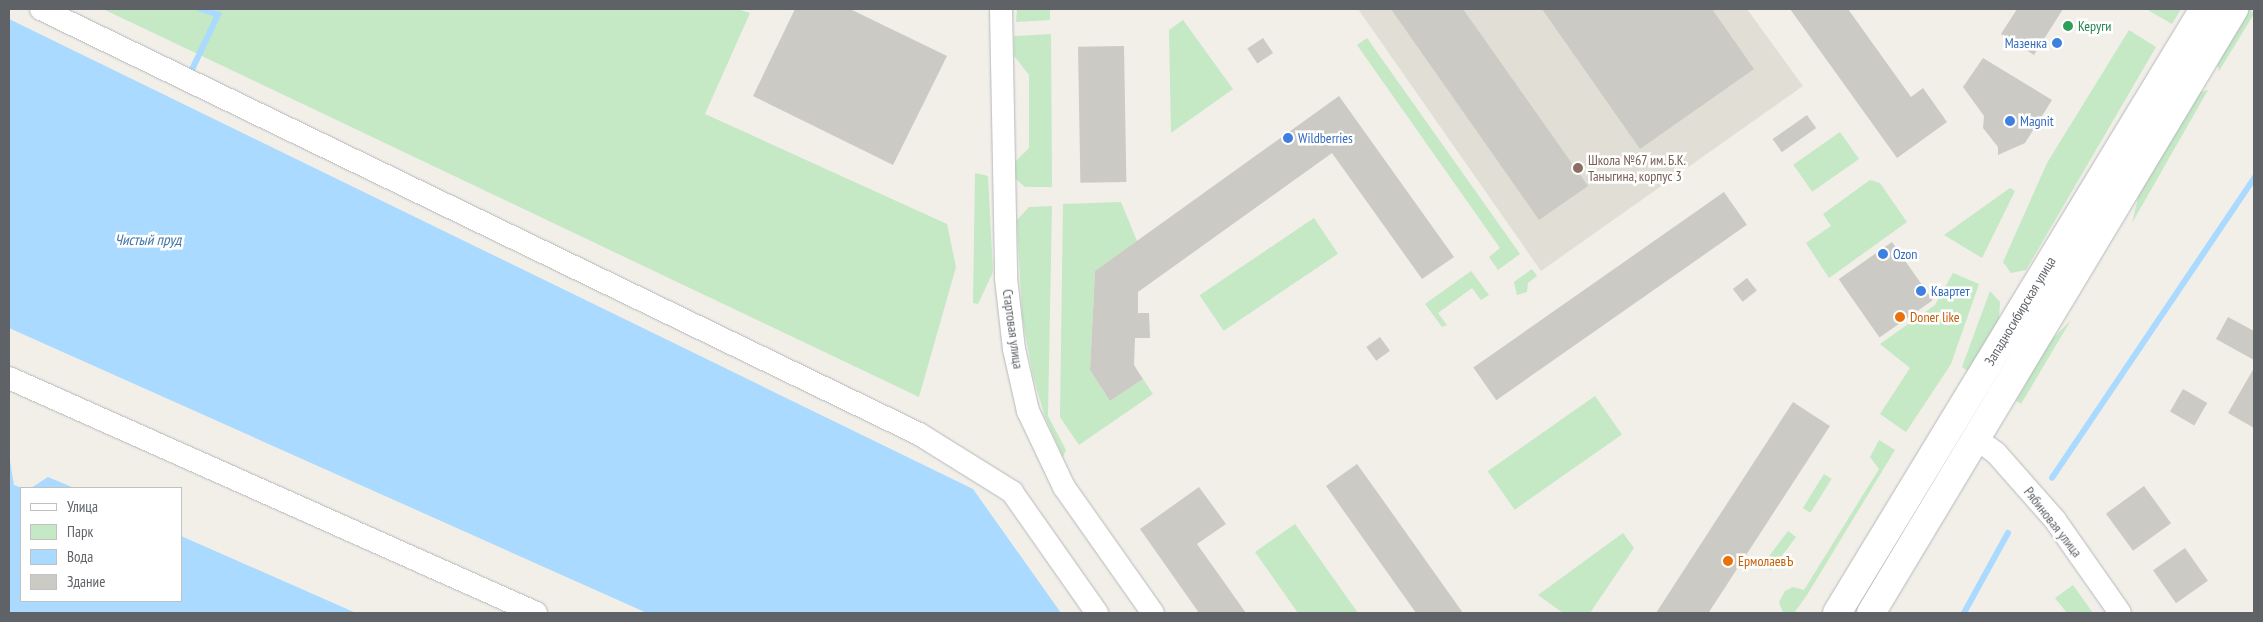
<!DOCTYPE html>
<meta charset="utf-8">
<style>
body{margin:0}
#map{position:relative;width:2263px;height:622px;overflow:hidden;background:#f1efe8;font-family:"PT Sans Narrow",sans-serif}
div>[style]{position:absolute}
.education>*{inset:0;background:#e1ded6}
.green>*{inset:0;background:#c5e8c5;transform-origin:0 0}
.water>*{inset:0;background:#aadaff}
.stream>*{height:5.5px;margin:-2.75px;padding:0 2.75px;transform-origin:2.75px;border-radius:2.75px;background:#aadaff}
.building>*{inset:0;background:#cccac5;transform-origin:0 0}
.roads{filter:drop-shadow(0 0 1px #b5b8bc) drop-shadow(0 0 1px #b5b8bc)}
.street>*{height:22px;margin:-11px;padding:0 11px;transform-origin:11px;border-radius:11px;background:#fff}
.secondary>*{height:28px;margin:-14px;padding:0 14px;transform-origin:14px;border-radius:14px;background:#fff}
.dots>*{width:14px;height:14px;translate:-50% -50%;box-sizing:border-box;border:2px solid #fff;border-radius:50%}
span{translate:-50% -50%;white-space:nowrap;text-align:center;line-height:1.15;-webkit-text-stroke:5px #fff;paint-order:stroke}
.leisure-label{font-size:14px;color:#27864d}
.left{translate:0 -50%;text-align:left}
.shop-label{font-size:14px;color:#366cbe}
.right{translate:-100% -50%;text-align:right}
.education-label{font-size:14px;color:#785e54}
.street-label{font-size:14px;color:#5f6368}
.food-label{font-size:14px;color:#c56008}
.water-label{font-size:15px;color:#4174aa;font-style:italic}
.frame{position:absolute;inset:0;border:10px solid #5f6368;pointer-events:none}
.legend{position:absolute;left:20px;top:487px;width:162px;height:115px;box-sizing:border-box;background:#fff;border:1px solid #bfc1c3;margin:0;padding:6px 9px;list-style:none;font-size:15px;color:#5f6368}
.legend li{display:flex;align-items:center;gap:10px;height:25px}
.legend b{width:25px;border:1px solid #bfc1c3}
</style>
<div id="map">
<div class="education">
<div style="clip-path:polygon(1358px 9px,1747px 9px,1803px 86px,1541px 271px)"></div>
</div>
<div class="green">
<div style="clip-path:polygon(103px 9px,737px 9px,750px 13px,705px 114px,947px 224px,956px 267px,919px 397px)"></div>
<div style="clip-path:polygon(1017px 9px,1050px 9px,1050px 20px,1016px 22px)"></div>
<div style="clip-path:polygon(2146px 9px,2181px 9px,2172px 24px)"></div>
<div style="clip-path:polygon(2250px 9px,2254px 14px,2219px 71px,2217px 62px)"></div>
<div style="clip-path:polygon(1183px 20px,1233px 89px,1171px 133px,1169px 30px)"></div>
<div style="clip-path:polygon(2129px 30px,2156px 47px,2026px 270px,2011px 273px,2003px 262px,2047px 163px)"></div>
<div style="clip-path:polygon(1051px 34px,1052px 187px,1025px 187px,1015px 178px,1015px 162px,1029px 148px,1029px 75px,1014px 56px,1014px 36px)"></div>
<div style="clip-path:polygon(1367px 38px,1520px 254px,1498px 270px,1489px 257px,1500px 248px,1357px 45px)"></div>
<div style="clip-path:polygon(2208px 90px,2132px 223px,2140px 190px,2198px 93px)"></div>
<div style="left:1840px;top:132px;width:33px;height:57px;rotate:55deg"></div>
<div style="clip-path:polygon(975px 173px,988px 176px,993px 272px,978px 304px,973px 303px)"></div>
<div style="clip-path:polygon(1870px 180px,1880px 183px,1907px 222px,1829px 278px,1806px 243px,1831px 226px,1823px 214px)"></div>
<div style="clip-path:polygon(2010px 188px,2015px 191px,1982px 258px,1944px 235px)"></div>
<div style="clip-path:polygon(1121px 202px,1137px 241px,1095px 271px,1090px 370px,1110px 401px,1143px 379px,1153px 394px,1079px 445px,1060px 417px,1063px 204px)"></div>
<div style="clip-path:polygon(1052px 206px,1048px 416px,1066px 450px,1063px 457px,1045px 417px,1033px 376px,1022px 316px,1017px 220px,1029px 207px)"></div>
<div style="left:1314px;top:218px;width:43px;height:138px;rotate:56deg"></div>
<div style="clip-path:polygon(1532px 269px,1537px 276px,1528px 283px,1527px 292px,1517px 295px,1514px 282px)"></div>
<div style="clip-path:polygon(1471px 271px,1489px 295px,1481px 300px,1472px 288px,1438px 313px,1447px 325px,1442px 327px,1425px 304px)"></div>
<div style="clip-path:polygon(1953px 273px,1979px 284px,1951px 364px,1906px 432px,1880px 414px,1910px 368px,1880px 344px,1935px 305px)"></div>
<div style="clip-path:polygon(1990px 291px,2000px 302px,1999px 319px,1968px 371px,1962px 367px)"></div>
<div style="clip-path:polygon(2071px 320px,2021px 404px,2016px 401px,2048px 344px)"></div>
<div style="left:1595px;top:396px;width:47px;height:131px;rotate:55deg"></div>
<div style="clip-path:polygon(1879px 440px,1895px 450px,1807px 595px,1794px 613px,1783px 613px,1779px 602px,1785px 591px,1793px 587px,1804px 590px,1879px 469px,1870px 457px)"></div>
<div style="left:1824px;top:474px;width:9px;height:40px;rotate:32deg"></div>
<div style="clip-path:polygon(1295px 524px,1358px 613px,1298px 613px,1255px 552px)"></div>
<div style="left:1788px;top:531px;width:10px;height:42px;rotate:37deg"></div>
<div style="clip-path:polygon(1623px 533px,1634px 548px,1590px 613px,1563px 613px,1538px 595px)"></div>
<div style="clip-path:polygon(2073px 585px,2093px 613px,2067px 613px,2055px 598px)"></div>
</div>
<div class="water">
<div style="clip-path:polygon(9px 19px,973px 489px,1061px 613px,647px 613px,9px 328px)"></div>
<div style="clip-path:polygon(9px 455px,14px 485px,22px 488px,21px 601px,181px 601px,181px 536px,356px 613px,9px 613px)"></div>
<div style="clip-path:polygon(48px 477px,74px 488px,31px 488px)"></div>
</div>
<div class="stream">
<div style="left:189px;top:76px;width:68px;rotate:-64.6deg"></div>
<div style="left:218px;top:15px;width:19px;rotate:-162deg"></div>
<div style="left:2052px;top:478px;width:362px;rotate:-56deg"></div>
<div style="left:1964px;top:613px;width:91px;rotate:-61.2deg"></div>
</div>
<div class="building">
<div style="clip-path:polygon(795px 9px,850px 9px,947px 56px,893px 165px,753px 96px)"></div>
<div style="clip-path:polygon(1391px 9px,1463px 9px,1588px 186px,1539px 220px)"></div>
<div style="clip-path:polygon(1542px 9px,1712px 9px,1754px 69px,1640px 149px)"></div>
<div style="clip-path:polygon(1790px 9px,1848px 9px,1911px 97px,1923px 88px,1947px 122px,1897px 158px)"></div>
<div style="clip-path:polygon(2017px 9px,2063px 9px,2034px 55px,2001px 34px)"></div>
<div style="left:1263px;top:38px;width:18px;height:19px;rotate:56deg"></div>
<div style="left:1124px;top:46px;width:136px;height:46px;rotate:89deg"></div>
<div style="clip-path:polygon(1983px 58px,2052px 100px,2025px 143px,1998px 155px,1998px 147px,1983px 128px,1984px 116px,1963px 87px)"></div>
<div style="clip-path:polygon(1339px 96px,1454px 257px,1422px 279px,1332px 153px,1138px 292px,1138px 313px,1149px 313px,1150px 338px,1135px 338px,1134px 365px,1143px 379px,1110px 401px,1090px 370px,1095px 271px)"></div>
<div style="left:1807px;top:115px;width:16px;height:42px;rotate:55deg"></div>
<div style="left:1724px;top:192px;width:40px;height:306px;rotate:55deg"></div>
<div style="left:1892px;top:242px;width:71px;height:65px;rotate:55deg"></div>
<div style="left:1747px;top:278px;width:16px;height:18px;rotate:52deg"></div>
<div style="clip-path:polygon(2228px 317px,2254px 331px,2254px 360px,2216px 339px)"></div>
<div style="left:1380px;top:337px;width:17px;height:17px;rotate:54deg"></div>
<div style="clip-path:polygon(2254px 368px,2254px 428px,2228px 413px)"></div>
<div style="left:2183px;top:389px;width:28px;height:26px;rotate:30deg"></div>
<div style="left:1793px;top:402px;width:44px;height:253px;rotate:33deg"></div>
<div style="clip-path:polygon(1357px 464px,1375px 489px,1463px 613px,1416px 613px,1326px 486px)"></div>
<div style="left:2144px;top:486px;width:46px;height:47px;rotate:54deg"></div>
<div style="clip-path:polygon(1199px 487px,1226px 524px,1197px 544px,1246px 613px,1199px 613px,1140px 529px)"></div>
<div style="left:2185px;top:548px;width:40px;height:39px;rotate:55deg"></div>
</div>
<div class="roads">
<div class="street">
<div style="left:41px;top:9px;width:975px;rotate:25.83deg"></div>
<div style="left:919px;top:434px;width:110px;rotate:31.9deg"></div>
<div style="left:1012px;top:492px;width:148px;rotate:54.9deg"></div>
<div style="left:1001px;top:9px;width:269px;rotate:88.9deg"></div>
<div style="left:1006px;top:278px;width:71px;rotate:83.6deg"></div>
<div style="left:1014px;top:349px;width:64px;rotate:77.3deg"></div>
<div style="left:1028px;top:411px;width:84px;rotate:64.7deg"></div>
<div style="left:1064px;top:487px;width:154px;rotate:54.8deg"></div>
<div style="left:9px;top:378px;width:577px;rotate:24.03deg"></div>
<div style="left:1978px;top:440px;width:22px;rotate:36deg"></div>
<div style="left:1996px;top:453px;width:89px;rotate:48.6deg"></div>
<div style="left:2055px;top:520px;width:113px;rotate:55deg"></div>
</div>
<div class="secondary">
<div style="left:1837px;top:613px;width:707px;rotate:-58.72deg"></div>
<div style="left:1871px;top:613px;width:705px;rotate:-58.99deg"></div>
</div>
</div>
<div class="dots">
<div style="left:2068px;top:26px;background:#2e9e5b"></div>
<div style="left:2057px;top:43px;background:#3f7fe0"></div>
<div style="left:2010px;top:121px;background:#3f7fe0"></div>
<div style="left:1288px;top:138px;background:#3f7fe0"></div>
<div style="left:1578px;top:168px;background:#8d6e63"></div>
<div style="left:1883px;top:254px;background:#3f7fe0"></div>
<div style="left:1921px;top:291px;background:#3f7fe0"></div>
<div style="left:1900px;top:317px;background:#e8710a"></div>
<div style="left:1728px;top:561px;background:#e8710a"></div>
</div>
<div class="leisure-label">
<span class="left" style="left:2078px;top:26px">Керуги</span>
</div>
<div class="shop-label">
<span class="right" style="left:2047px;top:43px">Мазенка</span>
<span class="left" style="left:2020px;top:121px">Magnit</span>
<span class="left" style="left:1298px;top:138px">Wildberries</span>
<span class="left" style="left:1893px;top:254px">Ozon</span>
<span class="left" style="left:1931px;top:291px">Квартет</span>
</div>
<div class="education-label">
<span class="left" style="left:1588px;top:168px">Школа №67 им. Б.К.<br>Таныгина, корпус 3</span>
</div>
<div class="street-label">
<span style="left:2020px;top:311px;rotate:-59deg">Западносибирская улица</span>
<span style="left:1013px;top:329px;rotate:82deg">Стартовая улица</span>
<span style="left:2053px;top:522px;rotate:52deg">Рябиновая улица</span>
</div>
<div class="food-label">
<span class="left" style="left:1910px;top:317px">Doner like</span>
<span class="left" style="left:1738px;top:561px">ЕрмолаевЪ</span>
</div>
<div class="water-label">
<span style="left:148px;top:240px">Чистый пруд</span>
</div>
<div class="frame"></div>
<ul class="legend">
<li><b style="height:6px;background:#fff"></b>Улица</li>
<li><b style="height:14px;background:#c5e8c5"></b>Парк</li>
<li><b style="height:14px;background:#aadaff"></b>Вода</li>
<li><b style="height:14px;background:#cccac5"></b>Здание</li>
</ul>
</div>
